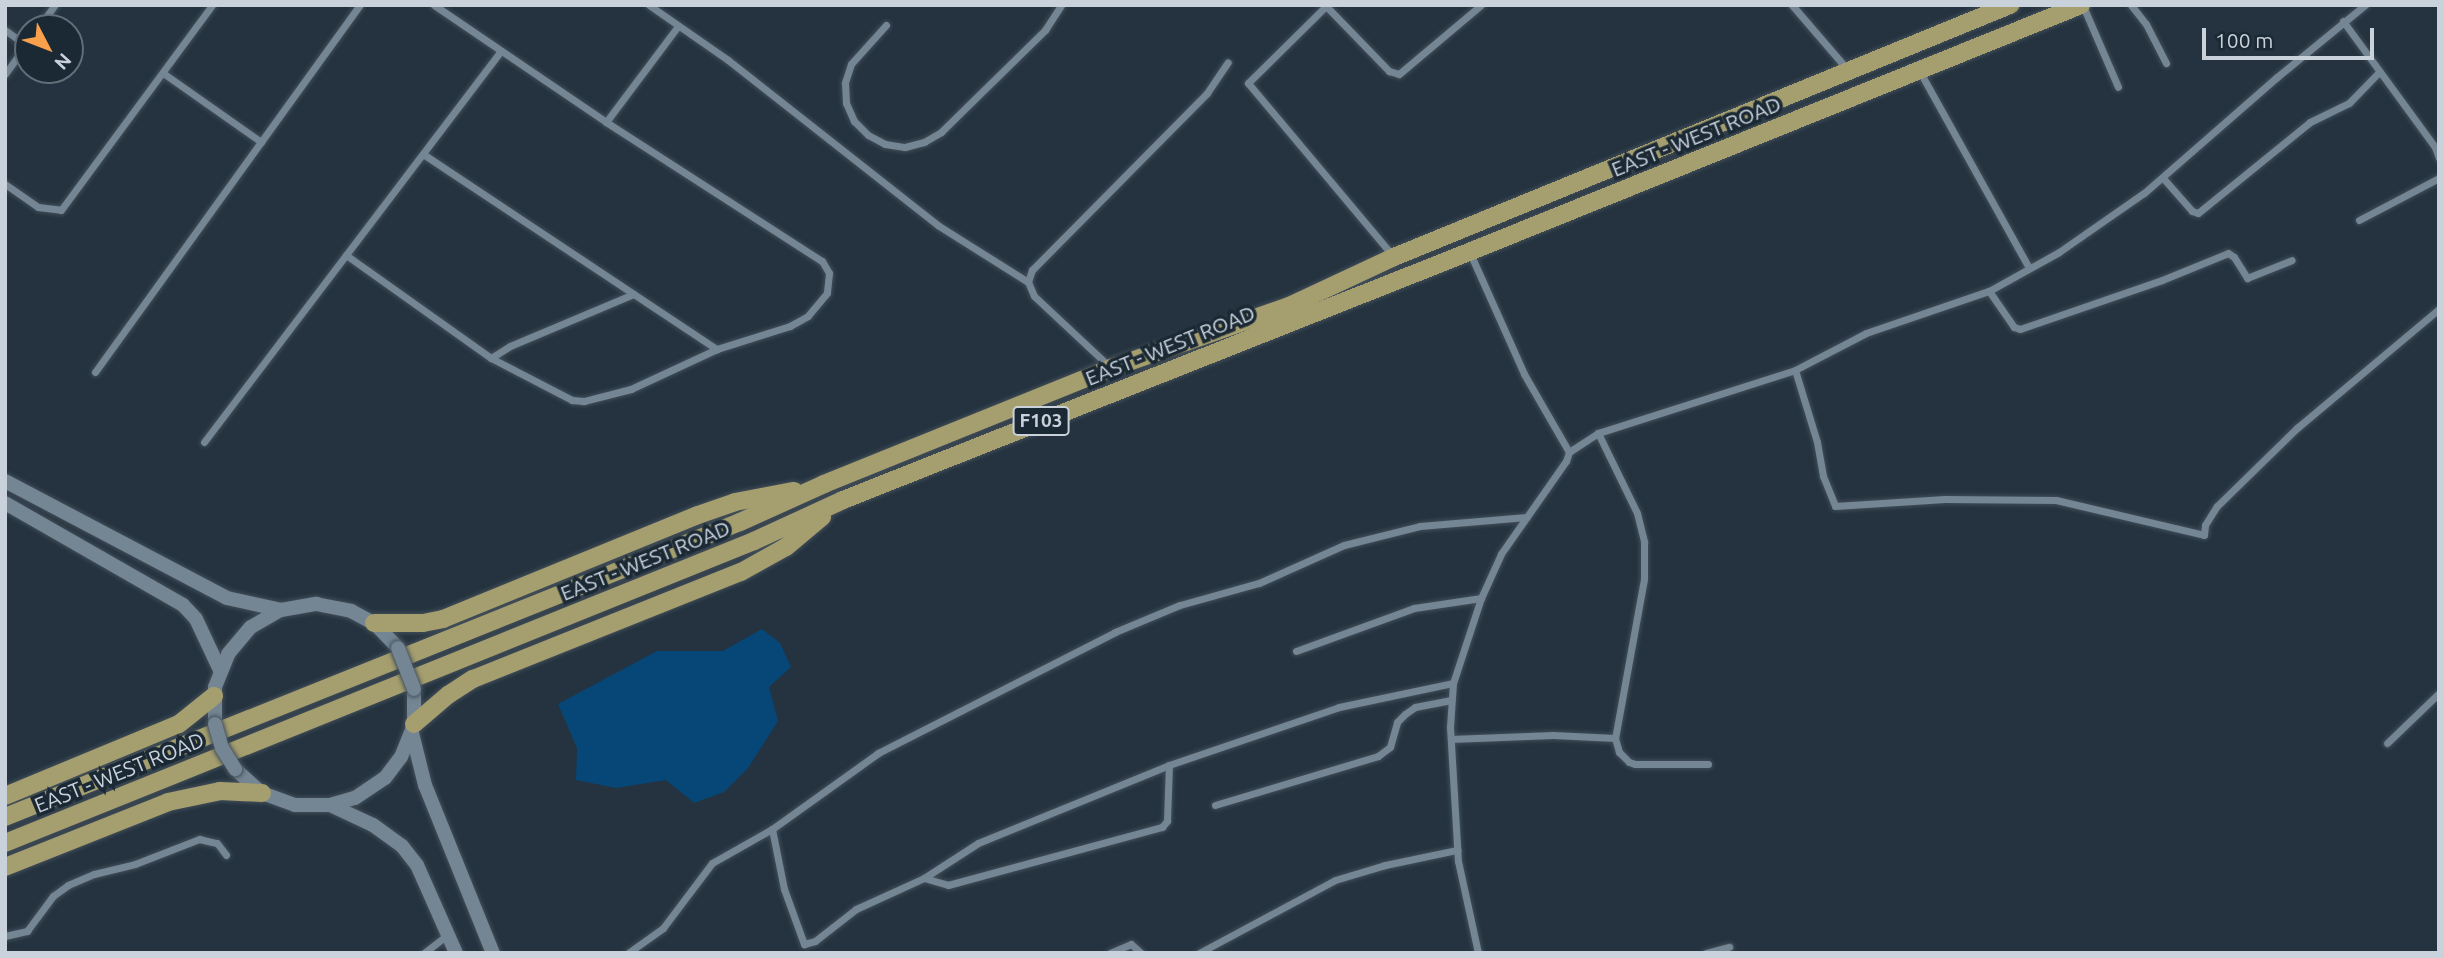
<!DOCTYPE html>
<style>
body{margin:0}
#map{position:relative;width:2444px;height:958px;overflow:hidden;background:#24333f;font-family:Ubuntu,sans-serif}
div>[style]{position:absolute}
.water>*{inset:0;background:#064777}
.roads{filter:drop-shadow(0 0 2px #424e59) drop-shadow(0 0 2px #424e59)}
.street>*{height:7px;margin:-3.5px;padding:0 3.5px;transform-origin:3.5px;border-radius:3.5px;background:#748593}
.secondary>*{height:14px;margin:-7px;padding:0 7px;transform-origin:7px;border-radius:7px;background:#748593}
.primary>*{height:18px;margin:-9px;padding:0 9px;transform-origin:9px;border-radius:9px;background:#a59e6e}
.bridges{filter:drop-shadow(0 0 2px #424e59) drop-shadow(0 0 2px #424e59)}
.secondary-bridge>*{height:14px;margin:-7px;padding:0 7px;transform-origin:7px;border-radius:7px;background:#748593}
span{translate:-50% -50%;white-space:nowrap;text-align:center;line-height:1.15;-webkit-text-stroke:7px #1b2935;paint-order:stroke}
.shield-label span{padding:2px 5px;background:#1b2935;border:2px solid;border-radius:5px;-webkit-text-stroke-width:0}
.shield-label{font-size:19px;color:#c9d2db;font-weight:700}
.street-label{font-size:21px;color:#c9d2db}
.frame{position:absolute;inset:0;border:7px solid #c9d2db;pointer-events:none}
.north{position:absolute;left:14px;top:14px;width:70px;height:70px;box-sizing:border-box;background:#1b2935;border:2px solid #616d77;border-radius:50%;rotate:132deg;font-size:19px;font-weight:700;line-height:28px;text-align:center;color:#c9d2db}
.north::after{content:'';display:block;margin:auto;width:24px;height:32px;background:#f9a04c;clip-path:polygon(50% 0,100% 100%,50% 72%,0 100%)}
.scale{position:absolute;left:2202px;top:28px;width:172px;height:32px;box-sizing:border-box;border:4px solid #c9d2db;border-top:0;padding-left:9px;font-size:21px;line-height:24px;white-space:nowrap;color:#c9d2db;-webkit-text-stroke:5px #1b2935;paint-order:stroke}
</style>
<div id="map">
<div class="water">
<div style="clip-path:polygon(762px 629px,780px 643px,791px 667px,769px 687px,778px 721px,748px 768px,724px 792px,694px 803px,666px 780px,616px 788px,576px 780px,577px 748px,558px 704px,657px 651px,723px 651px)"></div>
</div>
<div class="roads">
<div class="street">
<div style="left:434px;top:5px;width:208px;rotate:34.2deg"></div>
<div style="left:606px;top:122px;width:257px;rotate:32.8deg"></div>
<div style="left:822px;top:261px;width:14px;rotate:60deg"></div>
<div style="left:829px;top:273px;width:20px;rotate:96deg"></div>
<div style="left:827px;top:293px;width:30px;rotate:130deg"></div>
<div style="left:808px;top:316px;width:21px;rotate:151deg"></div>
<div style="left:790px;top:326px;width:77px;rotate:162.5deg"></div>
<div style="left:717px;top:349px;width:95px;rotate:155.1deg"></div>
<div style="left:631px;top:389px;width:49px;rotate:165.7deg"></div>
<div style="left:584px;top:401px;width:12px;rotate:-175deg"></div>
<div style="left:572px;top:400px;width:91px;rotate:-152.6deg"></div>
<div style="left:649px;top:5px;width:96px;rotate:34.8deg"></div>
<div style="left:728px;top:60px;width:268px;rotate:38.2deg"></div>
<div style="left:939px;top:226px;width:105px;rotate:32.2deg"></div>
<div style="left:1327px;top:5px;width:111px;rotate:135.4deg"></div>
<div style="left:1248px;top:83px;width:227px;rotate:50deg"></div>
<div style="left:1792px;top:5px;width:86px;rotate:49.3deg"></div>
<div style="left:2131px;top:5px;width:24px;rotate:52deg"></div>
<div style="left:2146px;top:24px;width:44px;rotate:62.9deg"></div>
<div style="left:1326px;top:6px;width:91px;rotate:45.9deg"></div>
<div style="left:1389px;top:71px;width:10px;rotate:17deg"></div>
<div style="left:1399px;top:74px;width:107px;rotate:-40.1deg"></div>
<div style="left:2083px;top:6px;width:88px;rotate:66.6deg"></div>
<div style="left:2343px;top:21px;width:156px;rotate:53.9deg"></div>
<div style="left:2435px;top:147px;width:12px;rotate:70deg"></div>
<div style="left:886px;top:25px;width:52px;rotate:131.9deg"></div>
<div style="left:851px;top:64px;width:20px;rotate:108deg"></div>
<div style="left:845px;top:83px;width:20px;rotate:87deg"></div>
<div style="left:846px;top:103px;width:20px;rotate:66deg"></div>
<div style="left:854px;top:121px;width:20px;rotate:45deg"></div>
<div style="left:868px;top:135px;width:19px;rotate:28deg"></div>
<div style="left:885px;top:144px;width:20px;rotate:9deg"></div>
<div style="left:905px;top:147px;width:20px;rotate:-15deg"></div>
<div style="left:924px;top:142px;width:20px;rotate:-30deg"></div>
<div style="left:941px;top:132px;width:146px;rotate:-44.4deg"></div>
<div style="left:1045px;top:30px;width:30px;rotate:-57deg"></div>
<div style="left:38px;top:28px;width:29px;rotate:-54deg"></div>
<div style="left:5px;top:30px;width:26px;rotate:36deg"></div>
<div style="left:1920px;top:72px;width:224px;rotate:60.9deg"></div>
<div style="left:163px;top:73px;width:120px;rotate:35.1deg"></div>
<div style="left:5px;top:74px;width:39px;rotate:-54deg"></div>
<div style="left:606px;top:122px;width:120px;rotate:-53.1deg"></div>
<div style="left:423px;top:154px;width:353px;rotate:33.6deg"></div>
<div style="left:2163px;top:178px;width:44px;rotate:48.7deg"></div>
<div style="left:2192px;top:211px;width:6px;rotate:18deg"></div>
<div style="left:2198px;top:213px;width:144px;rotate:-39.1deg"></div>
<div style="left:2310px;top:122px;width:43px;rotate:-26deg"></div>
<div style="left:2349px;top:103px;width:43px;rotate:-45.9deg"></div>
<div style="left:5px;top:184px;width:40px;rotate:34.9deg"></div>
<div style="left:38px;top:207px;width:23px;rotate:7deg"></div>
<div style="left:61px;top:210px;width:255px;rotate:-53.6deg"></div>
<div style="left:2359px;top:220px;width:90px;rotate:-27.7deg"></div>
<div style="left:1470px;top:253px;width:133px;rotate:65.9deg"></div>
<div style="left:1524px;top:374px;width:90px;rotate:60deg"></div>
<div style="left:1569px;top:452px;width:9px;rotate:108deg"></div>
<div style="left:1566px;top:461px;width:113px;rotate:125deg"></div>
<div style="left:1501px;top:554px;width:48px;rotate:114.4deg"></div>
<div style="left:1481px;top:598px;width:89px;rotate:108.2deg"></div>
<div style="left:1453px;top:683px;width:44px;rotate:93.9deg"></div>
<div style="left:1450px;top:727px;width:134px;rotate:86.6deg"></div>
<div style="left:1458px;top:861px;width:94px;rotate:77.7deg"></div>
<div style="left:346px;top:255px;width:178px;rotate:35.4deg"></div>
<div style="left:491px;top:358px;width:22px;rotate:-32deg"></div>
<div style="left:510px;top:346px;width:134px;rotate:-22.8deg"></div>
<div style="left:1989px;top:291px;width:44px;rotate:55.2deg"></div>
<div style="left:2014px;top:327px;width:6px;rotate:18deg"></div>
<div style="left:2020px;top:329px;width:150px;rotate:-19deg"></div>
<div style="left:2162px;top:280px;width:71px;rotate:-22.2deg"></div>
<div style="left:2228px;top:253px;width:7px;rotate:34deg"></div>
<div style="left:2234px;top:257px;width:25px;rotate:58deg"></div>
<div style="left:2247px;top:278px;width:48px;rotate:-21.8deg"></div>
<div style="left:1111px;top:368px;width:105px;rotate:-136.9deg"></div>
<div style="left:1034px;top:296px;width:15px;rotate:-113deg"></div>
<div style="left:1028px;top:282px;width:13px;rotate:-72deg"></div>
<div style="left:1032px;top:270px;width:249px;rotate:-45.3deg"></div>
<div style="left:1207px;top:93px;width:37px;rotate:-56deg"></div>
<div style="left:1795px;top:370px;width:75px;rotate:73deg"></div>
<div style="left:1817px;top:442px;width:35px;rotate:80deg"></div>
<div style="left:1823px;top:476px;width:32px;rotate:68deg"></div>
<div style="left:1835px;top:506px;width:110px;rotate:-3.6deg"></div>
<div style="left:1945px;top:499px;width:111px;rotate:0.5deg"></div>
<div style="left:2056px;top:500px;width:152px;rotate:13.3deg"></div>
<div style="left:2204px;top:535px;width:10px;rotate:-84deg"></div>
<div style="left:2205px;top:525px;width:22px;rotate:-58deg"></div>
<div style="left:2217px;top:506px;width:112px;rotate:-44.3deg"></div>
<div style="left:2297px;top:428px;width:185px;rotate:-40deg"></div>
<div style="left:95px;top:372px;width:453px;rotate:-54.2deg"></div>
<div style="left:1598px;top:433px;width:89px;rotate:64deg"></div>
<div style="left:1637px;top:513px;width:30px;rotate:76deg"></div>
<div style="left:1644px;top:542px;width:37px;rotate:90deg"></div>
<div style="left:1644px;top:579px;width:162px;rotate:100.3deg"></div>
<div style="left:1615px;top:738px;width:15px;rotate:74deg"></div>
<div style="left:1619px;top:752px;width:14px;rotate:45deg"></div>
<div style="left:1629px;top:762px;width:6px;rotate:18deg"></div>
<div style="left:1635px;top:764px;width:73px"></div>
<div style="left:204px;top:442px;width:491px;rotate:-52.8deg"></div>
<div style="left:1569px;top:452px;width:35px;rotate:-33deg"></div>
<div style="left:1598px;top:433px;width:207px;rotate:-17.7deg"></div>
<div style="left:1795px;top:370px;width:80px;rotate:-27.5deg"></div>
<div style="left:1866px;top:333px;width:130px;rotate:-18.9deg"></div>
<div style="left:1989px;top:291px;width:80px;rotate:-29.1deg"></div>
<div style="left:2059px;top:252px;width:103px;rotate:-34.8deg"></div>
<div style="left:2144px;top:193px;width:176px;rotate:-41.1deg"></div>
<div style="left:2277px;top:77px;width:114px;rotate:-39.3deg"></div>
<div style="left:1296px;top:651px;width:126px;rotate:-20deg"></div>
<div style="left:1414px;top:608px;width:68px;rotate:-8.5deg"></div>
<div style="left:1451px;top:739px;width:102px;rotate:-2.2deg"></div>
<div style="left:1553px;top:735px;width:62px;rotate:2.8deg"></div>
<div style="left:2387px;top:743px;width:72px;rotate:-43.9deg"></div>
<div style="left:1215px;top:805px;width:170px;rotate:-16.7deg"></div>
<div style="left:1378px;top:756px;width:15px;rotate:-37deg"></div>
<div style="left:1390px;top:747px;width:26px;rotate:-74deg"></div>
<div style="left:1397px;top:722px;width:11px;rotate:-45deg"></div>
<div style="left:1405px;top:714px;width:12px;rotate:-35deg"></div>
<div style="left:1415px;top:707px;width:37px;rotate:-11deg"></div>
<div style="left:772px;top:829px;width:61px;rotate:78.7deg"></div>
<div style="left:784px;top:889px;width:59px;rotate:70deg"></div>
<div style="left:804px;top:944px;width:11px;rotate:-15deg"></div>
<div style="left:815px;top:941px;width:52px;rotate:-38deg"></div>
<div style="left:856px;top:909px;width:75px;rotate:-24.5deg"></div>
<div style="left:924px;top:878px;width:64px;rotate:-32.9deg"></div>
<div style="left:978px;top:843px;width:206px;rotate:-22.2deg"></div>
<div style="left:1169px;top:765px;width:180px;rotate:-18.8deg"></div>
<div style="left:1339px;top:707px;width:116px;rotate:-11.9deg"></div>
<div style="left:924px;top:878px;width:25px;rotate:16deg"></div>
<div style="left:948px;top:885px;width:222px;rotate:-15.2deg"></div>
<div style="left:1162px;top:827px;width:8px;rotate:-50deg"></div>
<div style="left:1167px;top:821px;width:56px;rotate:-88deg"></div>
<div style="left:5px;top:936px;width:23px;rotate:-13deg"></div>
<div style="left:27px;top:931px;width:44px;rotate:-53.4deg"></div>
<div style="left:53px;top:896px;width:19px;rotate:-36deg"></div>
<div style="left:68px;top:885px;width:28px;rotate:-23deg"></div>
<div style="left:94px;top:874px;width:42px;rotate:-13.7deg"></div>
<div style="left:135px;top:864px;width:69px;rotate:-21.3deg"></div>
<div style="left:199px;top:839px;width:18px;rotate:13deg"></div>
<div style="left:217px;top:843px;width:15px;rotate:53deg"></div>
<div style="left:424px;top:953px;width:31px;rotate:-38deg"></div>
<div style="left:628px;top:953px;width:43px;rotate:-35.5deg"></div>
<div style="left:663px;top:928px;width:81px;rotate:-53deg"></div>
<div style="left:712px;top:863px;width:69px;rotate:-29.5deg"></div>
<div style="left:772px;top:829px;width:130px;rotate:-35.6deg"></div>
<div style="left:878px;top:753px;width:266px;rotate:-27deg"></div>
<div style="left:1115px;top:632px;width:70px;rotate:-22.6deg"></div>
<div style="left:1180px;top:605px;width:82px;rotate:-15.6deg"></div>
<div style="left:1259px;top:583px;width:93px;rotate:-24.1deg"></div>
<div style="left:1344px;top:545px;width:78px;rotate:-14deg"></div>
<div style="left:1420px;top:526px;width:107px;rotate:-4.8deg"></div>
<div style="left:1110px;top:953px;width:23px;rotate:-23deg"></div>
<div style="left:1131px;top:944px;width:13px;rotate:42deg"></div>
<div style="left:1199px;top:953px;width:154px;rotate:-28.2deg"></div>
<div style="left:1335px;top:880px;width:52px;rotate:-16.7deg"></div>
<div style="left:1385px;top:865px;width:74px;rotate:-11.8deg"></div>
<div style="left:1706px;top:953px;width:24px;rotate:-15deg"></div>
</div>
<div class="secondary">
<div style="left:5px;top:481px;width:251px;rotate:27.8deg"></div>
<div style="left:227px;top:598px;width:55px;rotate:12.5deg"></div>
<div style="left:5px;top:503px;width:205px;rotate:29.8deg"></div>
<div style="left:183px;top:605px;width:19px;rotate:47deg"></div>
<div style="left:196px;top:619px;width:56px;rotate:64.8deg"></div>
<div style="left:215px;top:724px;width:37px;rotate:-90deg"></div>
<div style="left:215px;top:687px;width:35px;rotate:-68deg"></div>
<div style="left:228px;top:654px;width:35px;rotate:-50deg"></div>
<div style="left:251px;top:627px;width:34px;rotate:-30deg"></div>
<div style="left:281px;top:610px;width:36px;rotate:-10deg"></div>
<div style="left:316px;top:604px;width:36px;rotate:11deg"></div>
<div style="left:351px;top:611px;width:26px;rotate:28deg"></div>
<div style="left:374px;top:623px;width:35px;rotate:46deg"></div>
<div style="left:412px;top:733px;width:54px;rotate:76deg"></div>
<div style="left:425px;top:785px;width:181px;rotate:68deg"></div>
<div style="left:235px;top:769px;width:36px;rotate:42deg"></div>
<div style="left:262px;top:793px;width:35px;rotate:20deg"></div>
<div style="left:295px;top:805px;width:35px"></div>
<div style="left:330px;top:805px;width:26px;rotate:-16deg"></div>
<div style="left:355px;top:798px;width:36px;rotate:-34deg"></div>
<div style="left:385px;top:778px;width:26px;rotate:-53deg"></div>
<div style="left:401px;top:757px;width:35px;rotate:-68deg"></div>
<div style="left:414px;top:724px;width:35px;rotate:-90deg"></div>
<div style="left:330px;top:805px;width:47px;rotate:24.9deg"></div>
<div style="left:373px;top:825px;width:36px;rotate:36deg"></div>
<div style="left:402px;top:846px;width:24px;rotate:52deg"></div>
<div style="left:417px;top:865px;width:96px;rotate:66.1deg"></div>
</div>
<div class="primary">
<div style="left:374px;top:623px;width:49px"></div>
<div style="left:423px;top:623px;width:20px;rotate:-11deg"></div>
<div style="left:443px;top:619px;width:275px;rotate:-22.2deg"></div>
<div style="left:698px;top:515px;width:39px;rotate:-19deg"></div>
<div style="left:735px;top:502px;width:60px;rotate:-10.6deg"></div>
<div style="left:414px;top:724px;width:45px;rotate:-40.5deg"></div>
<div style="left:448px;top:695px;width:30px;rotate:-33deg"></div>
<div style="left:473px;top:679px;width:289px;rotate:-21.8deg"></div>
<div style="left:741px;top:572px;width:51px;rotate:-29.1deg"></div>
<div style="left:786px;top:547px;width:47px;rotate:-39.8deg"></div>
<div style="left:5px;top:796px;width:188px;rotate:-22.5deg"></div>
<div style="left:179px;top:724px;width:45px;rotate:-38.7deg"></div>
<div style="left:5px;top:817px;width:792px;rotate:-21.87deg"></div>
<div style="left:740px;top:522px;width:92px;rotate:-24.3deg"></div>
<div style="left:824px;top:484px;width:310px;rotate:-22deg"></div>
<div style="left:1111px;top:368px;width:188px;rotate:-19.2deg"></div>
<div style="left:1289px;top:306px;width:116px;rotate:-25deg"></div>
<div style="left:1394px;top:257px;width:666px;rotate:-22.25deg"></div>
<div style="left:5px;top:843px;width:808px;rotate:-21.96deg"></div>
<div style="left:754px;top:541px;width:98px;rotate:-24.7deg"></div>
<div style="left:843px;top:500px;width:673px;rotate:-21.61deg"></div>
<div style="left:1469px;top:252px;width:660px;rotate:-21.98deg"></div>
<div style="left:5px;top:867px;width:175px;rotate:-21.7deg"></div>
<div style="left:168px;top:802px;width:53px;rotate:-11.9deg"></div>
<div style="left:220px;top:791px;width:42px;rotate:2.7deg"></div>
</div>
</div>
<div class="bridges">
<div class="secondary-bridge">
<div style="left:398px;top:648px;width:44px;rotate:68.7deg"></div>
<div style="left:215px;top:724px;width:25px;rotate:74deg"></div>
<div style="left:222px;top:748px;width:25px;rotate:58deg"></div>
</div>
</div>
<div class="shield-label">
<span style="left:1041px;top:421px">F103</span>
</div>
<div class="street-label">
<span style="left:1696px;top:136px;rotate:-22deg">EAST - WEST ROAD</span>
<span style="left:1170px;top:345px;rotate:-22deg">EAST - WEST ROAD</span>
<span style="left:645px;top:560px;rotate:-22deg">EAST - WEST ROAD</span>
<span style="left:119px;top:772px;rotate:-22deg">EAST - WEST ROAD</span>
</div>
<div class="frame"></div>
<div class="north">N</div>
<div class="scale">100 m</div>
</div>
